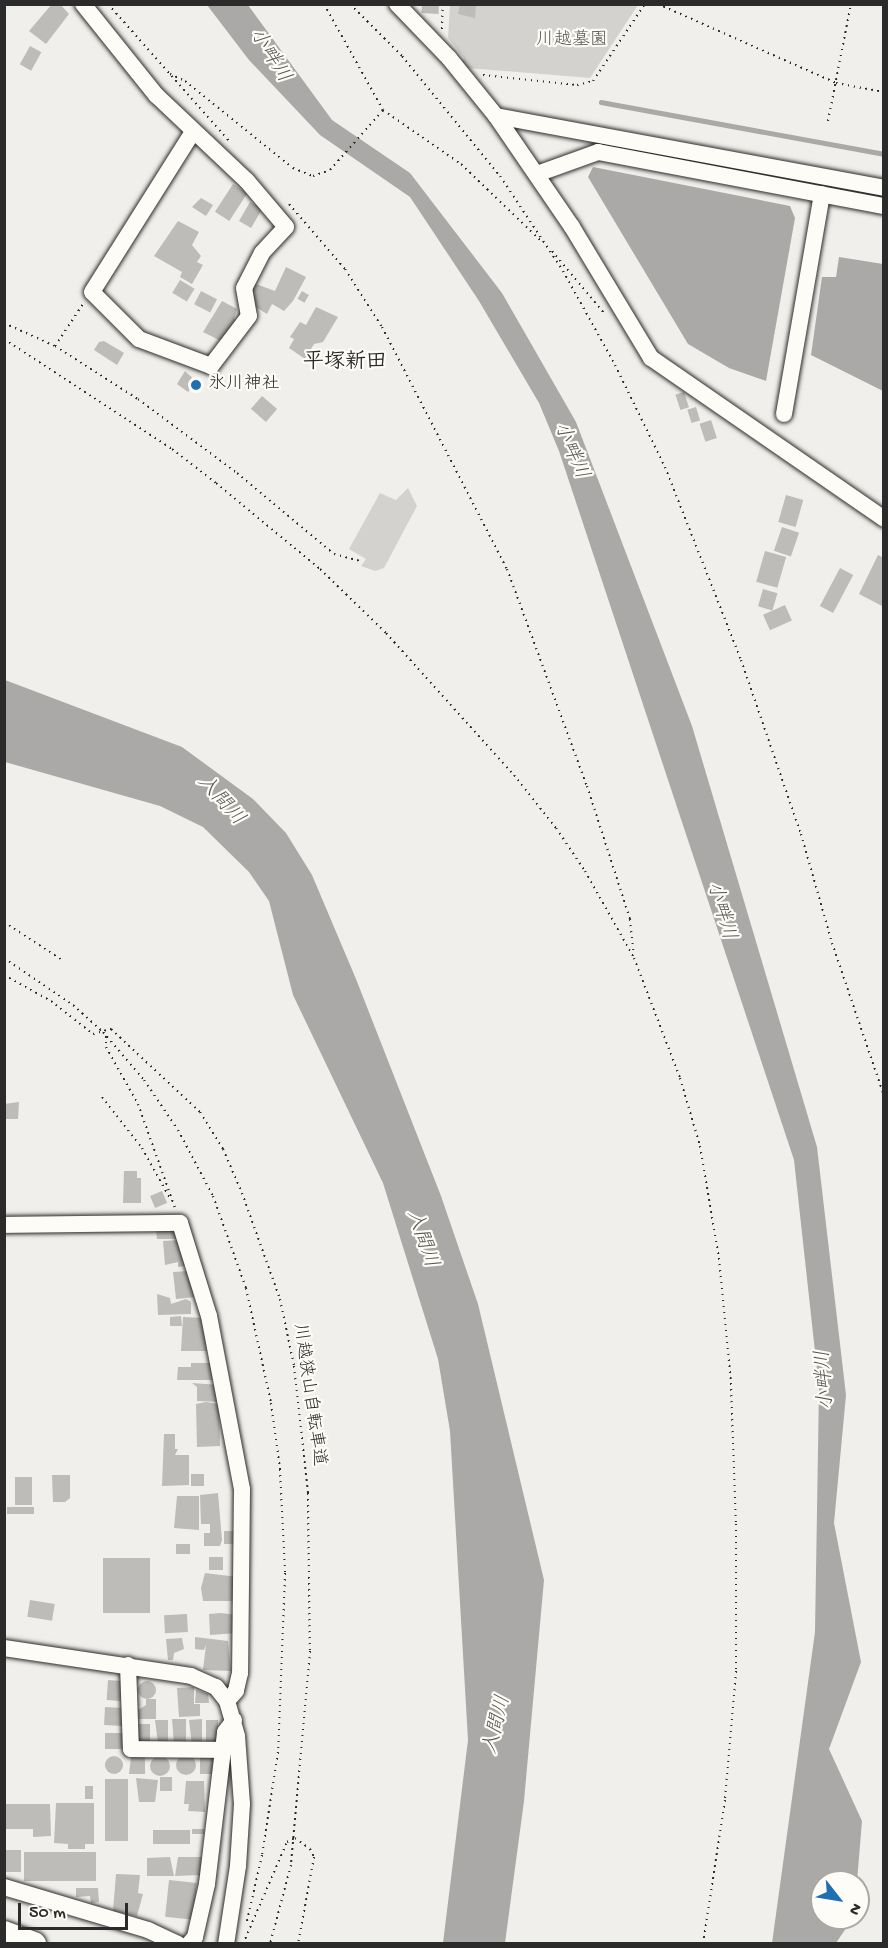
<!DOCTYPE html>
<meta charset="utf-8">
<style>
body{margin:0}
#map{position:relative;width:888px;height:1948px;overflow:hidden;background:#f0efeb;font-family:"Gochi Hand","Klee One",sans-serif}
div>[style]{position:absolute}
.green>*{inset:0;background:#d3d2cf}
.water>*{inset:0;background:#aaa9a7}
.stream>*{height:4.5px;margin:-2.25px;padding:0 2.25px;transform-origin:2.25px;border-radius:2.25px;background:#aaa9a7}
.building>*{inset:0;background:#bdbcb8;transform-origin:0 0}
.round{border-radius:50%}
.path>*{height:2px;margin-top:-1px;transform-origin:0;background:repeating-linear-gradient(90deg,#2b2b2b 0 1.5px,transparent 0 6px)}
.roads{filter:drop-shadow(0 0 2px #2b2b2b) drop-shadow(0 0 2px #2b2b2b)}
.minor>*{height:16px;margin:-8px;padding:0 8px;transform-origin:8px;border-radius:8px;background:#fdfcf7}
.highway>*{height:24px;margin:-12px;padding:0 12px;transform-origin:12px;border-radius:12px;background:#fdfcf7}
.dots>*{width:16px;height:16px;translate:-50% -50%;box-sizing:border-box;border:3px solid #fdfcf7;border-radius:50%}
span{translate:-50% -50%;white-space:nowrap;text-align:center;line-height:1.15;-webkit-text-stroke:4.5px #fdfcf7;paint-order:stroke}
.park-label{font-size:18px;color:#555554}
.poi-label{font-size:18px;color:#2b2b2b}
.left{translate:0 -50%;text-align:left}
.street-label{font-size:18px;color:#2b2b2b}
.water-label{font-size:20px;color:#575756;font-style:italic}
.quarter-label{font-size:21px;color:#2b2b2b;font-weight:700}
.frame{position:absolute;inset:0;border:6px solid #2b2b2b;pointer-events:none}
.north{position:absolute;left:810px;top:1870px;width:60px;height:60px;box-sizing:border-box;background:#fdfcf7;border:2px solid #a9a8a5;border-radius:50%;rotate:121deg;font-size:16px;font-weight:700;line-height:24px;text-align:center;color:#2b2b2b}
.north::after{content:'';display:block;margin:auto;width:21px;height:27px;background:#1f6fb2;clip-path:polygon(50% 0,100% 100%,50% 72%,0 100%)}
.scale{position:absolute;left:18px;top:1903px;width:110px;height:27px;box-sizing:border-box;border:3px solid #2b2b2b;border-top:0;padding-left:8px;font-size:18px;line-height:21px;white-space:nowrap;color:#2b2b2b;-webkit-text-stroke:4px #fdfcf7;paint-order:stroke}
</style>
<div id="map">
<div class="green">
<div style="clip-path:polygon(450px 5px,638px 5px,590px 78px,467px 68px,461px 63px,464px 58px,448px 38px)"></div>
<div style="clip-path:polygon(408px 488px,417px 506px,384px 568px,375px 571px,361px 566px,366px 559px,349px 549px,380px 493px,396px 500px)"></div>
</div>
<div class="water">
<div style="clip-path:polygon(207px 5px,248px 5px,332px 120px,410px 173px,502px 293px,576px 422px,692px 726px,817px 1147px,846px 1395px,834px 1523px,861px 1662px,829px 1749px,862px 1821px,857px 1882px,822px 1882px,822px 1918px,853px 1918px,836px 1943px,772px 1943px,815px 1632px,819px 1388px,794px 1160px,559px 451px,539px 403px,479px 301px,410px 197px,320px 135px,249px 60px)"></div>
<div style="clip-path:polygon(593px 167px,790px 206px,795px 218px,766px 381px,729px 368px,688px 344px,588px 177px)"></div>
<div style="clip-path:polygon(839px 257px,883px 264px,883px 391px,811px 355px,822px 277px,836px 277px)"></div>
<div style="clip-path:polygon(5px 680px,182px 747px,253px 799px,286px 833px,312px 875px,356px 979px,441px 1196px,478px 1304px,544px 1580px,524px 1801px,505px 1943px,443px 1943px,468px 1740px,450px 1431px,438px 1359px,383px 1183px,293px 995px,269px 901px,249px 872px,203px 827px,160px 806px,5px 762px)"></div>
</div>
<div class="stream">
<div style="left:601px;top:102px;width:288px;rotate:10.4deg"></div>
</div>
<div class="building">
<div style="clip-path:polygon(52px 4px,60px 4px,69px 14px,46px 44px,29px 31px)"></div>
<div style="left:422px;top:4px;width:17px;height:9px;rotate:3deg"></div>
<div style="clip-path:polygon(460px 4px,476px 4px,475px 18px,458px 14px)"></div>
<div style="left:30px;top:46px;width:13px;height:21px;rotate:29deg"></div>
<div style="left:233px;top:184px;width:17px;height:33px;rotate:33deg"></div>
<div style="clip-path:polygon(201px 198px,213px 205px,206px 216px,192px 207px)"></div>
<div style="left:250px;top:202px;width:14px;height:22px;rotate:30deg"></div>
<div style="clip-path:polygon(178px 221px,199px 232px,192px 245px,201px 256px,197px 262px,203px 265px,192px 284px,180px 277px,182px 272px,154px 256px)"></div>
<div style="clip-path:polygon(286px 267px,306px 277px,293px 301px,284px 311px,272px 304px,267px 314px,254px 306px,248px 292px,253px 283px,275px 291px)"></div>
<div style="left:180px;top:280px;width:17px;height:15px;rotate:31deg"></div>
<div style="left:201px;top:291px;width:18px;height:15px;rotate:27deg"></div>
<div style="left:302px;top:291px;width:8px;height:9px;rotate:30deg"></div>
<div style="clip-path:polygon(222px 301px,237px 309px,234px 319px,237px 321px,223px 342px,203px 332px)"></div>
<div style="clip-path:polygon(316px 307px,338px 317px,323px 342px,314px 344px,305px 359px,289px 348px,294px 339px,290px 337px,300px 322px,306px 325px)"></div>
<div style="clip-path:polygon(104px 341px,124px 353px,117px 365px,94px 350px,99px 342px)"></div>
<div style="clip-path:polygon(185px 371px,199px 384px,196px 391px,191px 388px,188px 392px,177px 384px)"></div>
<div style="left:684px;top:392px;width:16px;height:9px;rotate:72deg"></div>
<div style="left:262px;top:396px;width:20px;height:17px;rotate:41deg"></div>
<div style="left:696px;top:407px;width:14px;height:9px;rotate:73deg"></div>
<div style="left:711px;top:420px;width:19px;height:12px;rotate:72deg"></div>
<div style="left:786px;top:495px;width:18px;height:28px;rotate:16deg"></div>
<div style="left:782px;top:527px;width:18px;height:25px;rotate:19deg"></div>
<div style="left:765px;top:551px;width:22px;height:32px;rotate:16deg"></div>
<div style="clip-path:polygon(878px 555px,884px 558px,884px 607px,859px 594px)"></div>
<div style="left:840px;top:568px;width:15px;height:43px;rotate:28deg"></div>
<div style="left:763px;top:589px;width:15px;height:18px;rotate:16deg"></div>
<div style="left:785px;top:605px;width:17px;height:24px;rotate:66deg"></div>
<div style="clip-path:polygon(19px 1102px,18px 1119px,4px 1119px,4px 1104px)"></div>
<div style="clip-path:polygon(124px 1171px,137px 1171px,137px 1178px,141px 1178px,141px 1203px,123px 1203px)"></div>
<div style="left:162px;top:1191px;width:13px;height:13px;rotate:67deg"></div>
<div style="clip-path:polygon(176px 1229px,176px 1239px,157px 1239px,156px 1230px)"></div>
<div style="clip-path:polygon(181px 1240px,185px 1266px,178px 1267px,178px 1262px,165px 1265px,163px 1241px)"></div>
<div style="clip-path:polygon(188px 1271px,196px 1297px,176px 1299px,173px 1272px)"></div>
<div style="clip-path:polygon(157px 1294px,170px 1298px,171px 1304px,186px 1299px,191px 1302px,191px 1314px,158px 1315px)"></div>
<div style="clip-path:polygon(181px 1316px,182px 1326px,170px 1326px,170px 1317px)"></div>
<div style="clip-path:polygon(183px 1317px,204px 1318px,207px 1351px,181px 1351px)"></div>
<div style="clip-path:polygon(191px 1363px,214px 1363px,214px 1380px,177px 1380px,178px 1367px,191px 1367px)"></div>
<div style="clip-path:polygon(192px 1383px,220px 1385px,221px 1402px,197px 1401px,197px 1387px)"></div>
<div style="clip-path:polygon(206px 1402px,219px 1404px,220px 1446px,197px 1447px,196px 1404px)"></div>
<div style="clip-path:polygon(164px 1434px,175px 1434px,175px 1449px,178px 1449px,175px 1455px,189px 1455px,189px 1485px,162px 1486px)"></div>
<div style="left:191px;top:1474px;width:13px;height:12px"></div>
<div style="clip-path:polygon(52px 1475px,70px 1475px,70px 1498px,65px 1502px,53px 1502px)"></div>
<div style="left:15px;top:1477px;width:17px;height:28px"></div>
<div style="clip-path:polygon(218px 1493px,222px 1540px,220px 1546px,204px 1546px,204px 1533px,210px 1533px,210px 1524px,201px 1524px,200px 1495px)"></div>
<div style="clip-path:polygon(177px 1496px,199px 1496px,199px 1530px,174px 1528px)"></div>
<div style="left:7px;top:1507px;width:27px;height:7px"></div>
<div style="left:224px;top:1531px;width:10px;height:13px"></div>
<div style="left:176px;top:1544px;width:14px;height:10px"></div>
<div style="left:209px;top:1557px;width:14px;height:13px"></div>
<div style="left:150px;top:1558px;width:55px;height:47px;rotate:90deg"></div>
<div style="clip-path:polygon(205px 1573px,238px 1577px,239px 1601px,203px 1601px,201px 1588px)"></div>
<div style="left:30px;top:1600px;width:25px;height:17px;rotate:9deg"></div>
<div style="clip-path:polygon(221px 1613px,236px 1615px,237px 1633px,210px 1635px,209px 1614px)"></div>
<div style="left:187px;top:1614px;width:18px;height:23px;rotate:87deg"></div>
<div style="clip-path:polygon(195px 1637px,228px 1641px,231px 1671px,203px 1670px,206px 1645px,204px 1650px,195px 1649px)"></div>
<div style="clip-path:polygon(182px 1638px,184px 1649px,174px 1653px,173px 1660px,168px 1660px,166px 1639px)"></div>
<div style="left:108px;top:1680px;width:14px;height:20px;rotate:4deg"></div>
<div class="round" style="left:138px;top:1681px;width:18px;height:18px"></div>
<div style="clip-path:polygon(194px 1687px,194px 1704px,200px 1704px,200px 1716px,179px 1717px,177px 1688px)"></div>
<div style="clip-path:polygon(196px 1690px,208px 1694px,209px 1703px,195px 1703px)"></div>
<div style="clip-path:polygon(146px 1699px,156px 1699px,156px 1719px,138px 1719px,138px 1710px,146px 1705px)"></div>
<div style="left:105px;top:1707px;width:18px;height:18px;rotate:3deg"></div>
<div style="clip-path:polygon(172px 1719px,186px 1719px,186px 1744px,174px 1744px)"></div>
<div style="clip-path:polygon(202px 1719px,202px 1745px,192px 1745px,189px 1720px)"></div>
<div style="clip-path:polygon(155px 1720px,168px 1720px,168px 1743px,158px 1743px)"></div>
<div style="left:206px;top:1720px;width:12px;height:22px"></div>
<div style="clip-path:polygon(137px 1724px,150px 1724px,150px 1745px,135px 1742px)"></div>
<div style="left:105px;top:1733px;width:19px;height:16px"></div>
<div class="round" style="left:176px;top:1755px;width:20px;height:20px"></div>
<div class="round" style="left:105px;top:1756px;width:18px;height:18px"></div>
<div style="clip-path:polygon(145px 1756px,145px 1774px,129px 1774px,131px 1757px)"></div>
<div style="clip-path:polygon(200px 1756px,216px 1758px,214px 1774px,200px 1774px)"></div>
<div class="round" style="left:150px;top:1756px;width:20px;height:20px"></div>
<div style="left:160px;top:1777px;width:12px;height:14px"></div>
<div style="clip-path:polygon(136px 1778px,158px 1780px,155px 1802px,139px 1802px)"></div>
<div style="left:105px;top:1779px;width:23px;height:62px"></div>
<div style="clip-path:polygon(186px 1781px,204px 1781px,205px 1812px,188px 1811px,189px 1804px,184px 1804px)"></div>
<div style="left:85px;top:1786px;width:8px;height:13px"></div>
<div style="clip-path:polygon(56px 1803px,94px 1803px,94px 1844px,85px 1844px,85px 1849px,68px 1849px,68px 1844px,54px 1843px)"></div>
<div style="clip-path:polygon(4px 1804px,50px 1804px,51px 1836px,33px 1837px,33px 1829px,4px 1829px)"></div>
<div style="left:192px;top:1829px;width:12px;height:5px"></div>
<div style="left:190px;top:1830px;width:14px;height:37px;rotate:90deg"></div>
<div style="left:4px;top:1850px;width:17px;height:22px"></div>
<div style="left:24px;top:1852px;width:72px;height:29px"></div>
<div style="clip-path:polygon(170px 1857px,174px 1876px,147px 1876px,147px 1858px)"></div>
<div style="clip-path:polygon(178px 1857px,203px 1857px,201px 1875px,175px 1876px)"></div>
<div style="clip-path:polygon(116px 1874px,140px 1875px,138px 1893px,143px 1894px,137px 1916px,113px 1911px)"></div>
<div style="left:169px;top:1880px;width:28px;height:37px;rotate:6deg"></div>
<div style="clip-path:polygon(76px 1888px,98px 1888px,99px 1902px,91px 1903px,90px 1896px,76px 1897px)"></div>
</div>
<div class="path">
<div style="left:108px;top:4px;width:183px;rotate:48.5deg"></div>
<div style="left:324px;top:4px;width:121px;rotate:60.9deg"></div>
<div style="left:383px;top:110px;width:95px;rotate:34.7deg"></div>
<div style="left:461px;top:164px;width:114px;rotate:43.9deg"></div>
<div style="left:350px;top:4px;width:74px;rotate:45deg"></div>
<div style="left:402px;top:56px;width:155px;rotate:50.8deg"></div>
<div style="left:500px;top:176px;width:114px;rotate:56.4deg"></div>
<div style="left:563px;top:271px;width:107px;rotate:61deg"></div>
<div style="left:615px;top:365px;width:114px;rotate:63.9deg"></div>
<div style="left:665px;top:467px;width:207px;rotate:68.5deg"></div>
<div style="left:741px;top:660px;width:184px;rotate:71deg"></div>
<div style="left:801px;top:834px;width:113px;rotate:74.1deg"></div>
<div style="left:832px;top:943px;width:162px;rotate:71.2deg"></div>
<div style="left:658px;top:4px;width:195px;rotate:23.9deg"></div>
<div style="left:836px;top:83px;width:49px;rotate:10.6deg"></div>
<div style="left:442px;top:29px;width:25px;rotate:-88deg"></div>
<div style="left:170px;top:74px;width:17px;rotate:25deg"></div>
<div style="left:185px;top:81px;width:139px;rotate:38.9deg"></div>
<div style="left:293px;top:168px;width:22px;rotate:22deg"></div>
<div style="left:313px;top:176px;width:18px;rotate:-19deg"></div>
<div style="left:330px;top:170px;width:80px;rotate:-48.5deg"></div>
<div style="left:483px;top:75px;width:95px;rotate:6.1deg"></div>
<div style="left:577px;top:85px;width:16px;rotate:-14deg"></div>
<div style="left:593px;top:81px;width:93px;rotate:-56deg"></div>
<div style="left:828px;top:121px;width:119px;rotate:-78.9deg"></div>
<div style="left:289px;top:204px;width:86px;rotate:49.3deg"></div>
<div style="left:345px;top:269px;width:69px;rotate:57.5deg"></div>
<div style="left:382px;top:327px;width:272px;rotate:62.7deg"></div>
<div style="left:507px;top:569px;width:231px;rotate:69.8deg"></div>
<div style="left:587px;top:786px;width:140px;rotate:72.1deg"></div>
<div style="left:630px;top:919px;width:36px;rotate:84deg"></div>
<div style="left:552px;top:251px;width:81px;rotate:50deg"></div>
<div style="left:4px;top:323px;width:56px;rotate:24.3deg"></div>
<div style="left:55px;top:346px;width:98px;rotate:32.6deg"></div>
<div style="left:138px;top:399px;width:124px;rotate:36.8deg"></div>
<div style="left:237px;top:473px;width:126px;rotate:39.9deg"></div>
<div style="left:334px;top:554px;width:28px;rotate:15deg"></div>
<div style="left:4px;top:339px;width:201px;rotate:33.2deg"></div>
<div style="left:172px;top:449px;width:56px;rotate:37.7deg"></div>
<div style="left:216px;top:483px;width:135px;rotate:39.6deg"></div>
<div style="left:320px;top:569px;width:92px;rotate:44.1deg"></div>
<div style="left:386px;top:633px;width:191px;rotate:48deg"></div>
<div style="left:514px;top:775px;width:68px;rotate:51.6deg"></div>
<div style="left:556px;top:828px;width:52px;rotate:56deg"></div>
<div style="left:585px;top:871px;width:100px;rotate:60.6deg"></div>
<div style="left:634px;top:958px;width:129px;rotate:69deg"></div>
<div style="left:680px;top:1078px;width:71px;rotate:73.6deg"></div>
<div style="left:700px;top:1146px;width:114px;rotate:80.4deg"></div>
<div style="left:719px;top:1258px;width:126px;rotate:84.5deg"></div>
<div style="left:731px;top:1383px;width:141px;rotate:88deg"></div>
<div style="left:736px;top:1524px;width:147px;rotate:90deg"></div>
<div style="left:736px;top:1671px;width:129px;rotate:94.9deg"></div>
<div style="left:725px;top:1800px;width:146px;rotate:98.7deg"></div>
<div style="left:55px;top:346px;width:50px;rotate:-56.3deg"></div>
<div style="left:4px;top:922px;width:69px;rotate:33.2deg"></div>
<div style="left:4px;top:958px;width:83px;rotate:34.3deg"></div>
<div style="left:73px;top:1005px;width:40px;rotate:42deg"></div>
<div style="left:103px;top:1032px;width:63px;rotate:49.5deg"></div>
<div style="left:144px;top:1080px;width:60px;rotate:55.8deg"></div>
<div style="left:178px;top:1130px;width:75px;rotate:62.1deg"></div>
<div style="left:213px;top:1196px;width:98px;rotate:70.3deg"></div>
<div style="left:246px;top:1288px;width:118px;rotate:77.7deg"></div>
<div style="left:271px;top:1403px;width:67px;rotate:82.2deg"></div>
<div style="left:280px;top:1469px;width:104px;rotate:87.2deg"></div>
<div style="left:285px;top:1573px;width:179px;rotate:92.2deg"></div>
<div style="left:278px;top:1752px;width:104px;rotate:98.8deg"></div>
<div style="left:262px;top:1855px;width:68px;rotate:102.8deg"></div>
<div style="left:4px;top:975px;width:54px;rotate:29deg"></div>
<div style="left:51px;top:1001px;width:53px;rotate:38.2deg"></div>
<div style="left:93px;top:1034px;width:19px;rotate:-16deg"></div>
<div style="left:111px;top:1029px;width:122px;rotate:43deg"></div>
<div style="left:200px;top:1112px;width:44px;rotate:58.1deg"></div>
<div style="left:223px;top:1149px;width:48px;rotate:66.6deg"></div>
<div style="left:242px;top:1193px;width:113px;rotate:70.3deg"></div>
<div style="left:280px;top:1299px;width:68px;rotate:78.2deg"></div>
<div style="left:294px;top:1366px;width:128px;rotate:83.7deg"></div>
<div style="left:308px;top:1493px;width:158px;rotate:89.3deg"></div>
<div style="left:310px;top:1651px;width:215px;rotate:95.1deg"></div>
<div style="left:291px;top:1865px;width:82px;rotate:104.9deg"></div>
<div style="left:106px;top:1036px;width:11px;rotate:90deg"></div>
<div style="left:106px;top:1047px;width:65px;rotate:60.7deg"></div>
<div style="left:138px;top:1104px;width:110px;rotate:70.4deg"></div>
<div style="left:102px;top:1097px;width:65px;rotate:51.9deg"></div>
<div style="left:142px;top:1148px;width:60px;rotate:60.9deg"></div>
<div style="left:243px;top:1944px;width:111px;rotate:-66.7deg"></div>
<div style="left:287px;top:1842px;width:9px;rotate:-27deg"></div>
<div style="left:295px;top:1838px;width:19px;rotate:36deg"></div>
<div style="left:310px;top:1849px;width:9px;rotate:63deg"></div>
<div style="left:314px;top:1857px;width:88px;rotate:100.4deg"></div>
</div>
<div class="roads">
<div class="minor">
<div style="left:83px;top:4px;width:117px;rotate:51.3deg"></div>
<div style="left:156px;top:95px;width:125px;rotate:43.4deg"></div>
<div style="left:247px;top:181px;width:60px;rotate:49.7deg"></div>
<div style="left:286px;top:227px;width:35px;rotate:133deg"></div>
<div style="left:262px;top:253px;width:39px;rotate:117deg"></div>
<div style="left:244px;top:288px;width:28px;rotate:80deg"></div>
<div style="left:249px;top:316px;width:63px;rotate:127.2deg"></div>
<div style="left:211px;top:366px;width:77px;rotate:-159.4deg"></div>
<div style="left:139px;top:339px;width:66px;rotate:-135deg"></div>
<div style="left:92px;top:292px;width:188px;rotate:-57.8deg"></div>
<div style="left:397px;top:4px;width:75px;rotate:46.1deg"></div>
<div style="left:449px;top:58px;width:75px;rotate:51deg"></div>
<div style="left:496px;top:116px;width:135px;rotate:55.6deg"></div>
<div style="left:572px;top:227px;width:153px;rotate:58.9deg"></div>
<div style="left:651px;top:358px;width:283px;rotate:34.6deg"></div>
<div style="left:496px;top:116px;width:395px;rotate:10.5deg"></div>
<div style="left:537px;top:174px;width:65px;rotate:-19.8deg"></div>
<div style="left:598px;top:152px;width:291px;rotate:10.7deg"></div>
<div style="left:784px;top:414px;width:223px;rotate:-80.2deg"></div>
<div style="left:4px;top:1225px;width:176px;rotate:-0.7deg"></div>
<div style="left:180px;top:1223px;width:97px;rotate:72.7deg"></div>
<div style="left:209px;top:1316px;width:176px;rotate:79.2deg"></div>
<div style="left:242px;top:1489px;width:184px;rotate:90.6deg"></div>
<div style="left:240px;top:1673px;width:18px;rotate:103deg"></div>
<div style="left:236px;top:1691px;width:13px;rotate:132deg"></div>
<div style="left:4px;top:1648px;width:189px;rotate:8.5deg"></div>
<div style="left:191px;top:1676px;width:27px;rotate:24deg"></div>
<div style="left:216px;top:1687px;width:18px;rotate:52deg"></div>
<div style="left:227px;top:1701px;width:36px;rotate:74deg"></div>
<div style="left:237px;top:1736px;width:68px;rotate:85.8deg"></div>
<div style="left:242px;top:1804px;width:62px;rotate:93.7deg"></div>
<div style="left:238px;top:1866px;width:79px;rotate:98.7deg"></div>
<div style="left:128px;top:1665px;width:84px;rotate:88deg"></div>
<div style="left:131px;top:1749px;width:93px;rotate:0.6deg"></div>
<div style="left:4px;top:1887px;width:150px;rotate:16.6deg"></div>
<div style="left:148px;top:1930px;width:33px;rotate:25deg"></div>
<div style="left:189px;top:1944px;width:9px;rotate:-49deg"></div>
<div style="left:195px;top:1937px;width:54px;rotate:-77.2deg"></div>
<div style="left:207px;top:1884px;width:153px;rotate:-83.2deg"></div>
<div style="left:225px;top:1732px;width:15px;rotate:-53deg"></div>
</div>
<div class="highway">
<div style="left:4px;top:1933px;width:32px;rotate:20deg"></div>
</div>
</div>
<div class="dots">
<div style="left:196px;top:385px;background:#1f6fb2"></div>
</div>
<div class="park-label">
<span style="left:572px;top:41px">川越墓園</span>
</div>
<div class="poi-label">
<span class="left" style="left:208px;top:385px">氷川神社</span>
</div>
<div class="street-label">
<span style="left:308px;top:1395px;rotate:82deg">川越狭山自転車道</span>
</div>
<div class="water-label">
<span style="left:269px;top:56px;rotate:58deg">小畔川</span>
<span style="left:570px;top:451px;rotate:67deg">小畔川</span>
<span style="left:220px;top:801px;rotate:48deg">入間川</span>
<span style="left:720px;top:911px;rotate:74deg">小畔川</span>
<span style="left:421px;top:1239px;rotate:71deg">入間川</span>
<span style="left:826px;top:1380px;rotate:-94deg">小畔川</span>
<span style="left:498px;top:1725px;rotate:-76deg">入間川</span>
</div>
<div class="quarter-label">
<span style="left:345px;top:364px">平塚新田</span>
</div>
<div class="frame"></div>
<div class="north">N</div>
<div class="scale">50 m</div>
</div>
